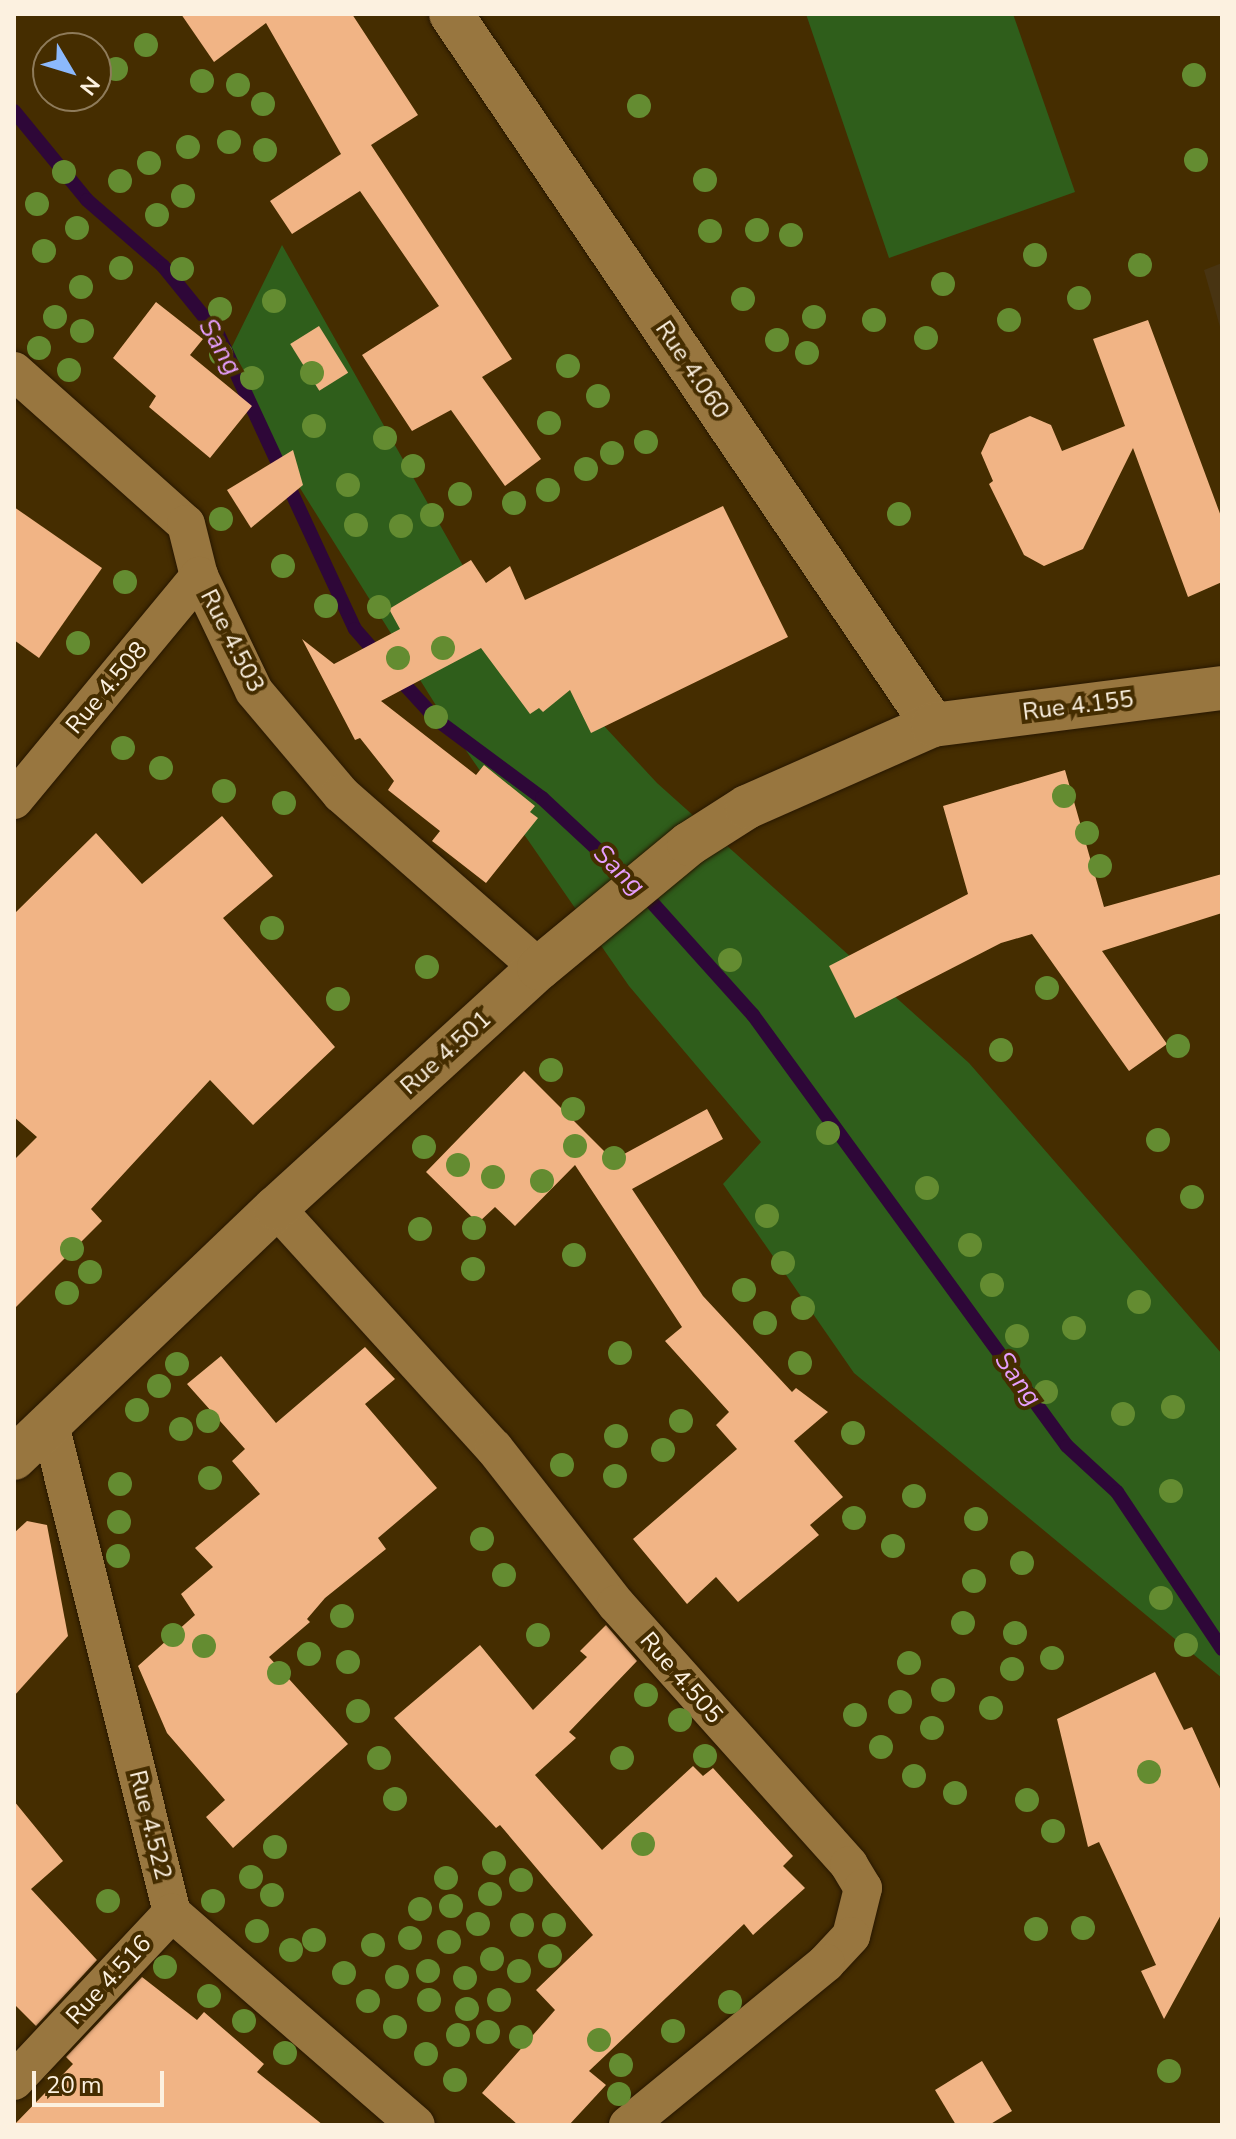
<!DOCTYPE html>
<style>
body{margin:0}
#map{position:relative;width:1236px;height:2139px;overflow:hidden;background:#452d00;font-family:"Nunito Sans",sans-serif}
div>[style]{position:absolute}
.built>*{inset:0;background:#483412}
.green>*{inset:0;background:#2f5e1b}
.stream>*{height:14px;margin:-7px;padding:0 7px;transform-origin:7px;border-radius:7px;background:#2e0738}
.building>*{inset:0;background:#f1b485;transform-origin:0 0}
.roads{filter:drop-shadow(0 0 2px #271700) drop-shadow(0 0 2px #271700)}
.street>*{height:38px;margin:-19px;padding:0 19px;transform-origin:19px;border-radius:19px;background:#98763f}
.secondary>*{height:44px;margin:-22px;padding:0 22px;transform-origin:22px;border-radius:22px;background:#98763f}
.trees>*{width:24px;height:24px;margin:-12px;border-radius:50%;background:#648c31}
span{translate:-50% -50%;white-space:nowrap;text-align:center;line-height:1.15;-webkit-text-stroke:8px #452d00;paint-order:stroke}
.street-label{font-size:24px;color:#fcf1e0}
.water-label{font-size:26px;color:#e69efd;font-style:italic}
.frame{position:absolute;inset:0;border:16px solid #fcf1e0;pointer-events:none}
.north{position:absolute;left:32px;top:32px;width:80px;height:80px;box-sizing:border-box;background:#452d00;border:2px solid #8e7b5a;border-radius:50%;rotate:128deg;font-size:22px;font-weight:700;line-height:32px;text-align:center;color:#fcf1e0}
.north::after{content:'';display:block;margin:auto;width:28px;height:36px;background:#8cb9fc;clip-path:polygon(50% 0,100% 100%,50% 72%,0 100%)}
.scale{position:absolute;left:32px;top:2071px;width:132px;height:36px;box-sizing:border-box;border:4px solid #fcf1e0;border-top:0;padding-left:10px;font-size:24px;line-height:28px;white-space:nowrap;color:#fcf1e0;-webkit-text-stroke:6px #452d00;paint-order:stroke}
</style>
<div id="map">
<div class="built">
<div style="clip-path:polygon(1222px 263px,1222px 334px,1204px 270px)"></div>
</div>
<div class="green">
<div style="clip-path:polygon(806px 14px,1013px 14px,1075px 192px,889px 258px)"></div>
<div style="clip-path:polygon(282px 245px,475px 587px,657px 783px,969px 1063px,1222px 1354px,1222px 1678px,854px 1373px,723px 1184px,761px 1142px,629px 986px,447px 723px,223px 365px)"></div>
</div>
<div class="stream">
<div style="left:14px;top:111px;width:115px;rotate:50.6deg"></div>
<div style="left:87px;top:200px;width:101px;rotate:41deg"></div>
<div style="left:163px;top:266px;width:87px;rotate:51deg"></div>
<div style="left:218px;top:334px;width:325px;rotate:65.1deg"></div>
<div style="left:355px;top:629px;width:38px;rotate:49deg"></div>
<div style="left:394px;top:673px;width:64px;rotate:47.5deg"></div>
<div style="left:437px;top:720px;width:131px;rotate:36.6deg"></div>
<div style="left:542px;top:798px;width:132px;rotate:42.9deg"></div>
<div style="left:639px;top:888px;width:171px;rotate:48.1deg"></div>
<div style="left:753px;top:1015px;width:533px;rotate:53.93deg"></div>
<div style="left:1067px;top:1446px;width:68px;rotate:42.6deg"></div>
<div style="left:1117px;top:1492px;width:189px;rotate:56.2deg"></div>
</div>
<div class="building">
<div style="clip-path:polygon(181px 14px,352px 14px,418px 115px,371px 145px,512px 359px,482px 377px,541px 459px,505px 486px,451px 410px,412px 431px,362px 355px,439px 306px,360px 191px,292px 234px,270px 201px,341px 154px,266px 23px,214px 62px)"></div>
<div style="clip-path:polygon(156px 302px,203px 339px,190px 355px,252px 406px,210px 458px,149px 407px,156px 396px,113px 358px)"></div>
<div style="clip-path:polygon(1148px 320px,1222px 519px,1222px 582px,1188px 597px,1133px 448px,1083px 549px,1044px 566px,1024px 555px,989px 484px,993px 481px,981px 453px,990px 434px,1030px 416px,1051px 425px,1062px 451px,1125px 426px,1093px 339px)"></div>
<div style="left:319px;top:326px;width:55px;height:34px;rotate:58deg"></div>
<div style="clip-path:polygon(293px 450px,303px 485px,251px 528px,227px 490px)"></div>
<div style="clip-path:polygon(723px 506px,788px 637px,591px 733px,570px 690px,543px 712px,539px 708px,530px 714px,481px 648px,381px 701px,476px 775px,484px 765px,535px 806px,530px 812px,538px 818px,486px 883px,432px 841px,440px 831px,388px 790px,394px 781px,360px 738px,355px 740px,302px 639px,334px 664px,400px 629px,389px 609px,471px 560px,486px 583px,510px 566px,525px 600px)"></div>
<div style="clip-path:polygon(14px 507px,102px 568px,39px 658px,14px 640px)"></div>
<div style="clip-path:polygon(1065px 770px,1104px 907px,1222px 874px,1222px 913px,1102px 951px,1167px 1044px,1129px 1071px,1032px 934px,1001px 943px,855px 1018px,829px 966px,968px 894px,943px 806px)"></div>
<div style="clip-path:polygon(222px 816px,273px 876px,223px 918px,335px 1047px,253px 1125px,210px 1080px,91px 1209px,102px 1221px,14px 1309px,14px 1160px,37px 1137px,14px 1117px,14px 914px,96px 833px,142px 884px)"></div>
<div style="clip-path:polygon(524px 1071px,613px 1160px,707px 1109px,723px 1139px,632px 1189px,703px 1296px,792px 1392px,796px 1388px,828px 1412px,794px 1441px,843px 1497px,810px 1525px,819px 1535px,738px 1602px,716px 1577px,687px 1604px,633px 1539px,737px 1449px,716px 1425px,729px 1412px,665px 1341px,682px 1327px,575px 1165px,515px 1226px,495px 1207px,478px 1223px,426px 1172px)"></div>
<div style="clip-path:polygon(365px 1347px,395px 1379px,365px 1404px,437px 1488px,378px 1538px,386px 1549px,325px 1598px,307px 1619px,310px 1622px,269px 1657px,348px 1744px,233px 1848px,206px 1817px,225px 1800px,167px 1733px,138px 1666px,195px 1615px,181px 1594px,213px 1567px,195px 1548px,260px 1494px,232px 1461px,245px 1449px,187px 1384px,221px 1356px,276px 1423px)"></div>
<div style="clip-path:polygon(27px 1521px,47px 1525px,68px 1636px,14px 1696px,14px 1533px)"></div>
<div style="clip-path:polygon(606px 1625px,637px 1661px,569px 1732px,576px 1738px,535px 1775px,602px 1850px,693px 1766px,703px 1776px,713px 1768px,793px 1856px,783px 1866px,805px 1888px,753px 1935px,744px 1924px,589px 2071px,606px 2085px,569px 2125px,518px 2125px,482px 2093px,555px 2010px,536px 1990px,593px 1935px,500px 1825px,496px 1828px,394px 1718px,480px 1645px,533px 1710px,587px 1657px,580px 1651px)"></div>
<div style="clip-path:polygon(1155px 1672px,1184px 1730px,1192px 1727px,1222px 1793px,1222px 1913px,1164px 2019px,1141px 1971px,1156px 1965px,1099px 1842px,1088px 1847px,1057px 1719px)"></div>
<div style="clip-path:polygon(14px 1801px,63px 1861px,31px 1889px,97px 1960px,36px 2026px,14px 2004px)"></div>
<div style="clip-path:polygon(142px 1977px,197px 2020px,204px 2012px,264px 2064px,257px 2072px,323px 2125px,14px 2125px,73px 2064px,66px 2057px)"></div>
<div style="clip-path:polygon(982px 2061px,1012px 2111px,989px 2125px,956px 2125px,935px 2090px)"></div>
</div>
<div class="roads">
<div class="street">
<div style="left:14px;top:371px;width:230px;rotate:41.7deg"></div>
<div style="left:186px;top:524px;width:54px;rotate:76deg"></div>
<div style="left:199px;top:576px;width:127px;rotate:64.4deg"></div>
<div style="left:254px;top:691px;width:135px;rotate:49.8deg"></div>
<div style="left:341px;top:794px;width:264px;rotate:41.3deg"></div>
<div style="left:14px;top:800px;width:291px;rotate:-50.4deg"></div>
<div style="left:276px;top:1208px;width:324px;rotate:47.8deg"></div>
<div style="left:494px;top:1448px;width:198px;rotate:52deg"></div>
<div style="left:616px;top:1604px;width:350px;rotate:48.2deg"></div>
<div style="left:849px;top:1865px;width:27px;rotate:59deg"></div>
<div style="left:863px;top:1888px;width:49px;rotate:104deg"></div>
<div style="left:851px;top:1936px;width:37px;rotate:133deg"></div>
<div style="left:826px;top:1963px;width:256px;rotate:140.7deg"></div>
<div style="left:50px;top:1424px;width:504px;rotate:75.99deg"></div>
<div style="left:172px;top:1913px;width:323px;rotate:41deg"></div>
<div style="left:14px;top:2081px;width:231px;rotate:-46.8deg"></div>
</div>
<div class="secondary">
<div style="left:451px;top:14px;width:859px;rotate:55.87deg"></div>
<div style="left:14px;top:1458px;width:362px;rotate:-43.7deg"></div>
<div style="left:276px;top:1208px;width:356px;rotate:-42.4deg"></div>
<div style="left:539px;top:968px;width:195px;rotate:-39.6deg"></div>
<div style="left:689px;top:844px;width:69px;rotate:-32.5deg"></div>
<div style="left:747px;top:807px;width:203px;rotate:-23.8deg"></div>
<div style="left:933px;top:725px;width:291px;rotate:-7.3deg"></div>
</div>
</div>
<div class="trees">
<div style="left:146px;top:45px"></div>
<div style="left:116px;top:69px"></div>
<div style="left:1194px;top:75px"></div>
<div style="left:202px;top:81px"></div>
<div style="left:238px;top:85px"></div>
<div style="left:263px;top:104px"></div>
<div style="left:639px;top:106px"></div>
<div style="left:229px;top:142px"></div>
<div style="left:188px;top:147px"></div>
<div style="left:265px;top:150px"></div>
<div style="left:1196px;top:160px"></div>
<div style="left:149px;top:163px"></div>
<div style="left:64px;top:172px"></div>
<div style="left:705px;top:180px"></div>
<div style="left:120px;top:181px"></div>
<div style="left:183px;top:196px"></div>
<div style="left:37px;top:204px"></div>
<div style="left:157px;top:215px"></div>
<div style="left:77px;top:228px"></div>
<div style="left:757px;top:230px"></div>
<div style="left:710px;top:231px"></div>
<div style="left:791px;top:235px"></div>
<div style="left:44px;top:251px"></div>
<div style="left:1035px;top:255px"></div>
<div style="left:1140px;top:265px"></div>
<div style="left:121px;top:268px"></div>
<div style="left:182px;top:269px"></div>
<div style="left:943px;top:284px"></div>
<div style="left:81px;top:287px"></div>
<div style="left:1079px;top:298px"></div>
<div style="left:743px;top:299px"></div>
<div style="left:274px;top:301px"></div>
<div style="left:220px;top:309px"></div>
<div style="left:55px;top:317px"></div>
<div style="left:814px;top:317px"></div>
<div style="left:874px;top:320px"></div>
<div style="left:1009px;top:320px"></div>
<div style="left:82px;top:331px"></div>
<div style="left:926px;top:338px"></div>
<div style="left:777px;top:340px"></div>
<div style="left:39px;top:348px"></div>
<div style="left:807px;top:353px"></div>
<div style="left:221px;top:354px"></div>
<div style="left:568px;top:366px"></div>
<div style="left:69px;top:370px"></div>
<div style="left:312px;top:373px"></div>
<div style="left:252px;top:378px"></div>
<div style="left:598px;top:396px"></div>
<div style="left:549px;top:423px"></div>
<div style="left:314px;top:426px"></div>
<div style="left:385px;top:438px"></div>
<div style="left:646px;top:442px"></div>
<div style="left:612px;top:453px"></div>
<div style="left:413px;top:466px"></div>
<div style="left:586px;top:469px"></div>
<div style="left:348px;top:485px"></div>
<div style="left:548px;top:490px"></div>
<div style="left:460px;top:494px"></div>
<div style="left:514px;top:503px"></div>
<div style="left:899px;top:514px"></div>
<div style="left:432px;top:515px"></div>
<div style="left:221px;top:519px"></div>
<div style="left:356px;top:525px"></div>
<div style="left:401px;top:526px"></div>
<div style="left:283px;top:566px"></div>
<div style="left:125px;top:582px"></div>
<div style="left:326px;top:606px"></div>
<div style="left:379px;top:607px"></div>
<div style="left:78px;top:643px"></div>
<div style="left:443px;top:648px"></div>
<div style="left:398px;top:658px"></div>
<div style="left:436px;top:717px"></div>
<div style="left:123px;top:748px"></div>
<div style="left:161px;top:768px"></div>
<div style="left:224px;top:791px"></div>
<div style="left:1064px;top:796px"></div>
<div style="left:284px;top:803px"></div>
<div style="left:1087px;top:833px"></div>
<div style="left:1100px;top:866px"></div>
<div style="left:272px;top:928px"></div>
<div style="left:730px;top:960px"></div>
<div style="left:427px;top:967px"></div>
<div style="left:1047px;top:988px"></div>
<div style="left:338px;top:999px"></div>
<div style="left:1178px;top:1046px"></div>
<div style="left:1001px;top:1050px"></div>
<div style="left:551px;top:1070px"></div>
<div style="left:573px;top:1109px"></div>
<div style="left:828px;top:1133px"></div>
<div style="left:1158px;top:1140px"></div>
<div style="left:575px;top:1146px"></div>
<div style="left:424px;top:1147px"></div>
<div style="left:614px;top:1158px"></div>
<div style="left:458px;top:1165px"></div>
<div style="left:493px;top:1177px"></div>
<div style="left:542px;top:1181px"></div>
<div style="left:927px;top:1188px"></div>
<div style="left:1192px;top:1197px"></div>
<div style="left:767px;top:1216px"></div>
<div style="left:474px;top:1228px"></div>
<div style="left:420px;top:1229px"></div>
<div style="left:970px;top:1245px"></div>
<div style="left:72px;top:1249px"></div>
<div style="left:574px;top:1255px"></div>
<div style="left:783px;top:1263px"></div>
<div style="left:473px;top:1269px"></div>
<div style="left:90px;top:1272px"></div>
<div style="left:992px;top:1285px"></div>
<div style="left:744px;top:1290px"></div>
<div style="left:67px;top:1293px"></div>
<div style="left:1139px;top:1302px"></div>
<div style="left:803px;top:1308px"></div>
<div style="left:765px;top:1323px"></div>
<div style="left:1074px;top:1328px"></div>
<div style="left:1017px;top:1336px"></div>
<div style="left:620px;top:1353px"></div>
<div style="left:800px;top:1363px"></div>
<div style="left:177px;top:1364px"></div>
<div style="left:159px;top:1386px"></div>
<div style="left:1046px;top:1392px"></div>
<div style="left:1173px;top:1407px"></div>
<div style="left:137px;top:1410px"></div>
<div style="left:1123px;top:1414px"></div>
<div style="left:208px;top:1421px"></div>
<div style="left:681px;top:1421px"></div>
<div style="left:181px;top:1429px"></div>
<div style="left:853px;top:1433px"></div>
<div style="left:616px;top:1436px"></div>
<div style="left:663px;top:1450px"></div>
<div style="left:562px;top:1465px"></div>
<div style="left:615px;top:1476px"></div>
<div style="left:210px;top:1478px"></div>
<div style="left:120px;top:1484px"></div>
<div style="left:1171px;top:1491px"></div>
<div style="left:914px;top:1496px"></div>
<div style="left:854px;top:1518px"></div>
<div style="left:976px;top:1519px"></div>
<div style="left:119px;top:1522px"></div>
<div style="left:482px;top:1539px"></div>
<div style="left:893px;top:1546px"></div>
<div style="left:118px;top:1556px"></div>
<div style="left:1022px;top:1563px"></div>
<div style="left:504px;top:1575px"></div>
<div style="left:974px;top:1581px"></div>
<div style="left:1161px;top:1598px"></div>
<div style="left:342px;top:1616px"></div>
<div style="left:963px;top:1623px"></div>
<div style="left:1015px;top:1633px"></div>
<div style="left:173px;top:1635px"></div>
<div style="left:538px;top:1635px"></div>
<div style="left:1186px;top:1645px"></div>
<div style="left:204px;top:1646px"></div>
<div style="left:309px;top:1654px"></div>
<div style="left:1052px;top:1658px"></div>
<div style="left:348px;top:1662px"></div>
<div style="left:909px;top:1663px"></div>
<div style="left:1012px;top:1669px"></div>
<div style="left:279px;top:1673px"></div>
<div style="left:943px;top:1690px"></div>
<div style="left:646px;top:1695px"></div>
<div style="left:900px;top:1702px"></div>
<div style="left:991px;top:1708px"></div>
<div style="left:358px;top:1711px"></div>
<div style="left:855px;top:1715px"></div>
<div style="left:680px;top:1720px"></div>
<div style="left:932px;top:1728px"></div>
<div style="left:881px;top:1747px"></div>
<div style="left:705px;top:1756px"></div>
<div style="left:379px;top:1758px"></div>
<div style="left:622px;top:1758px"></div>
<div style="left:1149px;top:1772px"></div>
<div style="left:914px;top:1776px"></div>
<div style="left:955px;top:1793px"></div>
<div style="left:395px;top:1799px"></div>
<div style="left:1027px;top:1800px"></div>
<div style="left:1053px;top:1831px"></div>
<div style="left:643px;top:1844px"></div>
<div style="left:275px;top:1847px"></div>
<div style="left:494px;top:1863px"></div>
<div style="left:251px;top:1877px"></div>
<div style="left:446px;top:1878px"></div>
<div style="left:521px;top:1880px"></div>
<div style="left:490px;top:1894px"></div>
<div style="left:272px;top:1895px"></div>
<div style="left:108px;top:1901px"></div>
<div style="left:213px;top:1901px"></div>
<div style="left:451px;top:1906px"></div>
<div style="left:420px;top:1909px"></div>
<div style="left:478px;top:1924px"></div>
<div style="left:522px;top:1925px"></div>
<div style="left:554px;top:1925px"></div>
<div style="left:1083px;top:1928px"></div>
<div style="left:1036px;top:1929px"></div>
<div style="left:257px;top:1931px"></div>
<div style="left:410px;top:1938px"></div>
<div style="left:314px;top:1940px"></div>
<div style="left:449px;top:1942px"></div>
<div style="left:373px;top:1945px"></div>
<div style="left:291px;top:1950px"></div>
<div style="left:550px;top:1956px"></div>
<div style="left:492px;top:1959px"></div>
<div style="left:165px;top:1967px"></div>
<div style="left:428px;top:1971px"></div>
<div style="left:519px;top:1971px"></div>
<div style="left:344px;top:1973px"></div>
<div style="left:397px;top:1977px"></div>
<div style="left:465px;top:1978px"></div>
<div style="left:209px;top:1996px"></div>
<div style="left:429px;top:2000px"></div>
<div style="left:499px;top:2000px"></div>
<div style="left:368px;top:2001px"></div>
<div style="left:730px;top:2002px"></div>
<div style="left:467px;top:2009px"></div>
<div style="left:244px;top:2021px"></div>
<div style="left:395px;top:2027px"></div>
<div style="left:673px;top:2031px"></div>
<div style="left:488px;top:2032px"></div>
<div style="left:458px;top:2035px"></div>
<div style="left:521px;top:2037px"></div>
<div style="left:599px;top:2040px"></div>
<div style="left:285px;top:2053px"></div>
<div style="left:426px;top:2054px"></div>
<div style="left:621px;top:2065px"></div>
<div style="left:1169px;top:2071px"></div>
<div style="left:455px;top:2080px"></div>
<div style="left:619px;top:2094px"></div>
</div>
<div class="street-label">
<span style="left:692px;top:370px;rotate:56deg">Rue 4.060</span>
<span style="left:232px;top:641px;rotate:63deg">Rue 4.503</span>
<span style="left:107px;top:688px;rotate:-50deg">Rue 4.508</span>
<span style="left:1078px;top:706px;rotate:-7deg">Rue 4.155</span>
<span style="left:446px;top:1053px;rotate:-42deg">Rue 4.501</span>
<span style="left:681px;top:1678px;rotate:49deg">Rue 4.505</span>
<span style="left:150px;top:1825px;rotate:76deg">Rue 4.522</span>
<span style="left:109px;top:1980px;rotate:-47deg">Rue 4.516</span>
</div>
<div class="water-label">
<span style="left:220px;top:347px;rotate:60deg">Sang</span>
<span style="left:619px;top:870px;rotate:44deg">Sang</span>
<span style="left:1018px;top:1379px;rotate:54deg">Sang</span>
</div>
<div class="frame"></div>
<div class="north">N</div>
<div class="scale">20 m</div>
</div>
